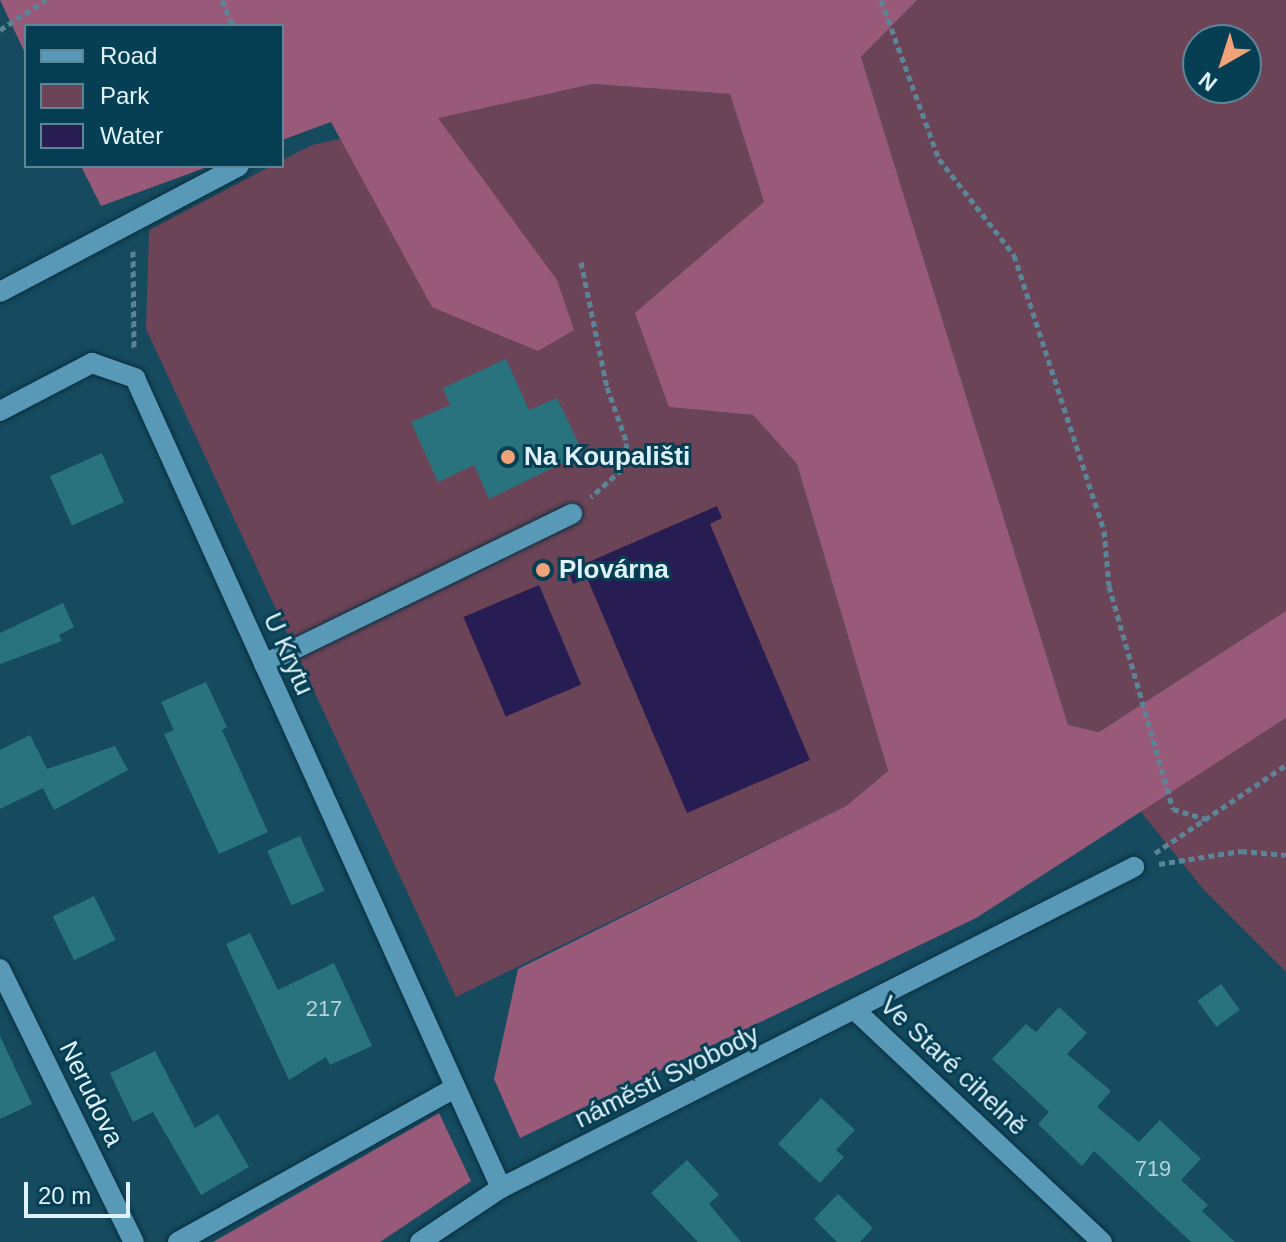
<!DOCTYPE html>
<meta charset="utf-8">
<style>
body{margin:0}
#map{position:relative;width:1286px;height:1242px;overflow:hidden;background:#154a5f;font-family:Helvetica,sans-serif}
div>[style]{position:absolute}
.green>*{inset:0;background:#6b4457}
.forest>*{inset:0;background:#995a7a}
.water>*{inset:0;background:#281d52;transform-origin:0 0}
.building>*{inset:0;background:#29737f;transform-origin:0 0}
.path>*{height:5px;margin-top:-2.5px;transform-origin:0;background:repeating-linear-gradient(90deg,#5b8596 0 6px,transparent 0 10px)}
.roads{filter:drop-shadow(0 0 2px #092e3d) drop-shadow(0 0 2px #092e3d)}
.lane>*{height:20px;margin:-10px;padding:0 10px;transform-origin:10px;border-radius:10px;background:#5799b7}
.street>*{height:20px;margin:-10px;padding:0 10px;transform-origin:10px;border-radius:10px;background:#5799b7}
.dots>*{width:22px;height:22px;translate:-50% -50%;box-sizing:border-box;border:4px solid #063f53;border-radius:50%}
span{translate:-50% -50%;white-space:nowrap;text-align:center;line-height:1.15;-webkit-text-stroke:6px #063f53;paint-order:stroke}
.number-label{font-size:22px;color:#b2d3de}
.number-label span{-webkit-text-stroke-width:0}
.poi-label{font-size:26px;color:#e0f3fd;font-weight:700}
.left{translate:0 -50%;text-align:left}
.street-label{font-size:26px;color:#e0f3fd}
.legend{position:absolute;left:24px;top:24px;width:260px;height:144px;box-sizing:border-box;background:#063f53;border:2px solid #5d8797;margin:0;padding:10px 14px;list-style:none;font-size:24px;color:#e0f3fd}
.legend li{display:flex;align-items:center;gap:16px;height:40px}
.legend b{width:40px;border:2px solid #5d8797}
.north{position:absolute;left:1182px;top:24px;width:80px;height:80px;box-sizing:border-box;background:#063f53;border:2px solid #5d8797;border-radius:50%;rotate:219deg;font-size:22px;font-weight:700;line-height:32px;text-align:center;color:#e0f3fd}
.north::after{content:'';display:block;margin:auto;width:28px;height:36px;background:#f0a279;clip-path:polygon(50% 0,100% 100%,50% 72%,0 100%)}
.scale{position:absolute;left:24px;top:1182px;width:106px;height:36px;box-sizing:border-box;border:4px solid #e0f3fd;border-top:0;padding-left:10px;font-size:24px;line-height:28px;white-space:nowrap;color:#e0f3fd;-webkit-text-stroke:6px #063f53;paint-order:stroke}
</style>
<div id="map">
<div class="green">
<div style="clip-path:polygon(evenodd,917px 0,1286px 0,1286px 611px,1099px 732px,1068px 725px,861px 57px,917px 0,1198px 40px,1246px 40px,1246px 88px,1198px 88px,1198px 40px)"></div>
<div style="clip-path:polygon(593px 84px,730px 94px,764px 202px,669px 407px,753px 415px,797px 464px,888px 771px,846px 806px,456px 997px,146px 329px,149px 230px,271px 166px,282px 166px,282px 160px,312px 145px)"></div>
<div style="clip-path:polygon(1286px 718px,1286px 972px,1204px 890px,1140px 811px)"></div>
</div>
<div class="forest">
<div style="clip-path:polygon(0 0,917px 0,861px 57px,1068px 725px,1099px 732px,1286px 611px,1286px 718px,976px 918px,520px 1138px,494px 1079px,518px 969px,846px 806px,888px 771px,797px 464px,753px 415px,669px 407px,635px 313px,764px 202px,730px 94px,593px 84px,438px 118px,557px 280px,574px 330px,538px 351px,432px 307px,331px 122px,282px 140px,282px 26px,26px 26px,26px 55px)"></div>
<div style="clip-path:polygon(81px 166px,210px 166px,101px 206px)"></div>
<div style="clip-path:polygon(439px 1113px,471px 1181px,380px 1242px,213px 1242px)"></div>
</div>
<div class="water">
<div style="clip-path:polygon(717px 506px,722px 518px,710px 524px,810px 760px,687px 813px,587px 578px,573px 584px,568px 571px)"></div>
<div style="left:539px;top:585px;width:108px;height:82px;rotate:67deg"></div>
</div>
<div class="building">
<div style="clip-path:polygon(506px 359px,529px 410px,557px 398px,583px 453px,489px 499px,474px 465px,438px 482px,411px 422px,450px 405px,443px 388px)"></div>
<div style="left:102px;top:453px;width:54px;height:57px;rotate:66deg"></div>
<div style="clip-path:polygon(63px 603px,74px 627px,59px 635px,62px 641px,0 664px,0 633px)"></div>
<div style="clip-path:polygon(206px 682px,227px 727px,222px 730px,268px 832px,219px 854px,164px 734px,174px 730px,161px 702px)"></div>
<div style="clip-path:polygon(30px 735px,47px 769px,115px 746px,128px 770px,54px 810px,43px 788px,0 809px,0 750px)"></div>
<div style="left:300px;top:836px;width:60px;height:36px;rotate:66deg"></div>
<div style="left:94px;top:896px;width:49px;height:46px;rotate:64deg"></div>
<div style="clip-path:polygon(250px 933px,278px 990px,334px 963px,372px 1046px,330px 1065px,326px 1057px,289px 1080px,226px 944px)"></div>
<div style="left:1221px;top:984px;width:32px;height:29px;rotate:54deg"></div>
<div style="clip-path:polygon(1059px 1007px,1087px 1033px,1067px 1054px,1111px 1091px,1097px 1107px,1139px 1142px,1160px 1120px,1201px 1159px,1181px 1180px,1208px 1205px,1202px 1211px,1235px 1242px,1191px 1242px,1094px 1151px,1082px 1166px,1038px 1124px,1049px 1112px,992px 1059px,1026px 1024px,1036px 1032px)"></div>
<div style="clip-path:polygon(0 1036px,32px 1104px,0 1119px)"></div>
<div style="clip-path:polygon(155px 1051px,195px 1128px,218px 1114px,249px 1167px,201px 1195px,153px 1112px,133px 1122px,110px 1073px)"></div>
<div style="clip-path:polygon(821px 1098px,855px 1130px,836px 1150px,844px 1157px,820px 1183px,778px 1144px)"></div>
<div style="clip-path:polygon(687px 1160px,719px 1195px,709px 1204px,741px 1242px,698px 1242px,651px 1193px)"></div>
<div style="clip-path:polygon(838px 1194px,873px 1228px,860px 1242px,837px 1242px,814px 1219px)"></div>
</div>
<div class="path">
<div style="left:222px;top:0;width:28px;rotate:67deg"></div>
<div style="left:881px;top:0;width:169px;rotate:70deg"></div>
<div style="left:939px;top:159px;width:122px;rotate:52deg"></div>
<div style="left:1014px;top:255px;width:290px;rotate:71.9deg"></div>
<div style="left:1104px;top:531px;width:55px;rotate:84.8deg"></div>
<div style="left:1109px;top:586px;width:232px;rotate:74deg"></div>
<div style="left:1173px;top:809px;width:34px;rotate:17deg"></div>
<div style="left:0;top:30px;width:55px;rotate:-33.1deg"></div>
<div style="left:282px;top:143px;width:1px;rotate:90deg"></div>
<div style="left:133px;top:251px;width:98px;rotate:89.4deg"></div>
<div style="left:581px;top:262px;width:128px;rotate:78.3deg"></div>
<div style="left:607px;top:387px;width:59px;rotate:70.3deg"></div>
<div style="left:627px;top:443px;width:26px;rotate:101deg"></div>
<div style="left:622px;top:469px;width:42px;rotate:137.9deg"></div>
<div style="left:1155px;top:853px;width:158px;rotate:-33.9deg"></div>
<div style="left:1159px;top:864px;width:83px;rotate:-9deg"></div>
<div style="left:1241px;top:851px;width:45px;rotate:5.1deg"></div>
</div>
<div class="roads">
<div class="lane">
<div style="left:0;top:292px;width:270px;rotate:-27.8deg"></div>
<div style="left:264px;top:664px;width:343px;rotate:-26deg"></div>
</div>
<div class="street">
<div style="left:0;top:411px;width:104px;rotate:-27.6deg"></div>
<div style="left:92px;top:363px;width:46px;rotate:19.2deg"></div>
<div style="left:135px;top:378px;width:889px;rotate:65.68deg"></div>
<div style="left:0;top:969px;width:304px;rotate:63.9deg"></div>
<div style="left:857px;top:1012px;width:336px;rotate:43.2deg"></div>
<div style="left:178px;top:1242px;width:317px;rotate:-29.1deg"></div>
<div style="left:420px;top:1242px;width:97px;rotate:-33.7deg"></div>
<div style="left:501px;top:1188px;width:710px;rotate:-26.89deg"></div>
</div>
</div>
<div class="dots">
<div style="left:508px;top:457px;background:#f0a279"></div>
<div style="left:543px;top:570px;background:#f0a279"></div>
</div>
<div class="number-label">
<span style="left:324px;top:1009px">217</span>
<span style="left:1153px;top:1169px">719</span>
</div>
<div class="poi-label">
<span class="left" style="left:524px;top:457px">Na Koupališti</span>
<span class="left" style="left:559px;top:570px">Plovárna</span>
</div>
<div class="street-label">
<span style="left:288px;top:654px;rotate:66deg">U Krytu</span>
<span style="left:953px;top:1066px;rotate:43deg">Ve Staré cihelně</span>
<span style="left:667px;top:1077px;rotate:-26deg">náměstí Svobody</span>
<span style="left:91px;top:1094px;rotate:64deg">Nerudova</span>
</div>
<ul class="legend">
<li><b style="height:10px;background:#5799b7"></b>Road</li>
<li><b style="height:22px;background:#6b4457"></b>Park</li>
<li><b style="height:22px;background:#281d52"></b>Water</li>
</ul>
<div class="north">N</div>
<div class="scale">20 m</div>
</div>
